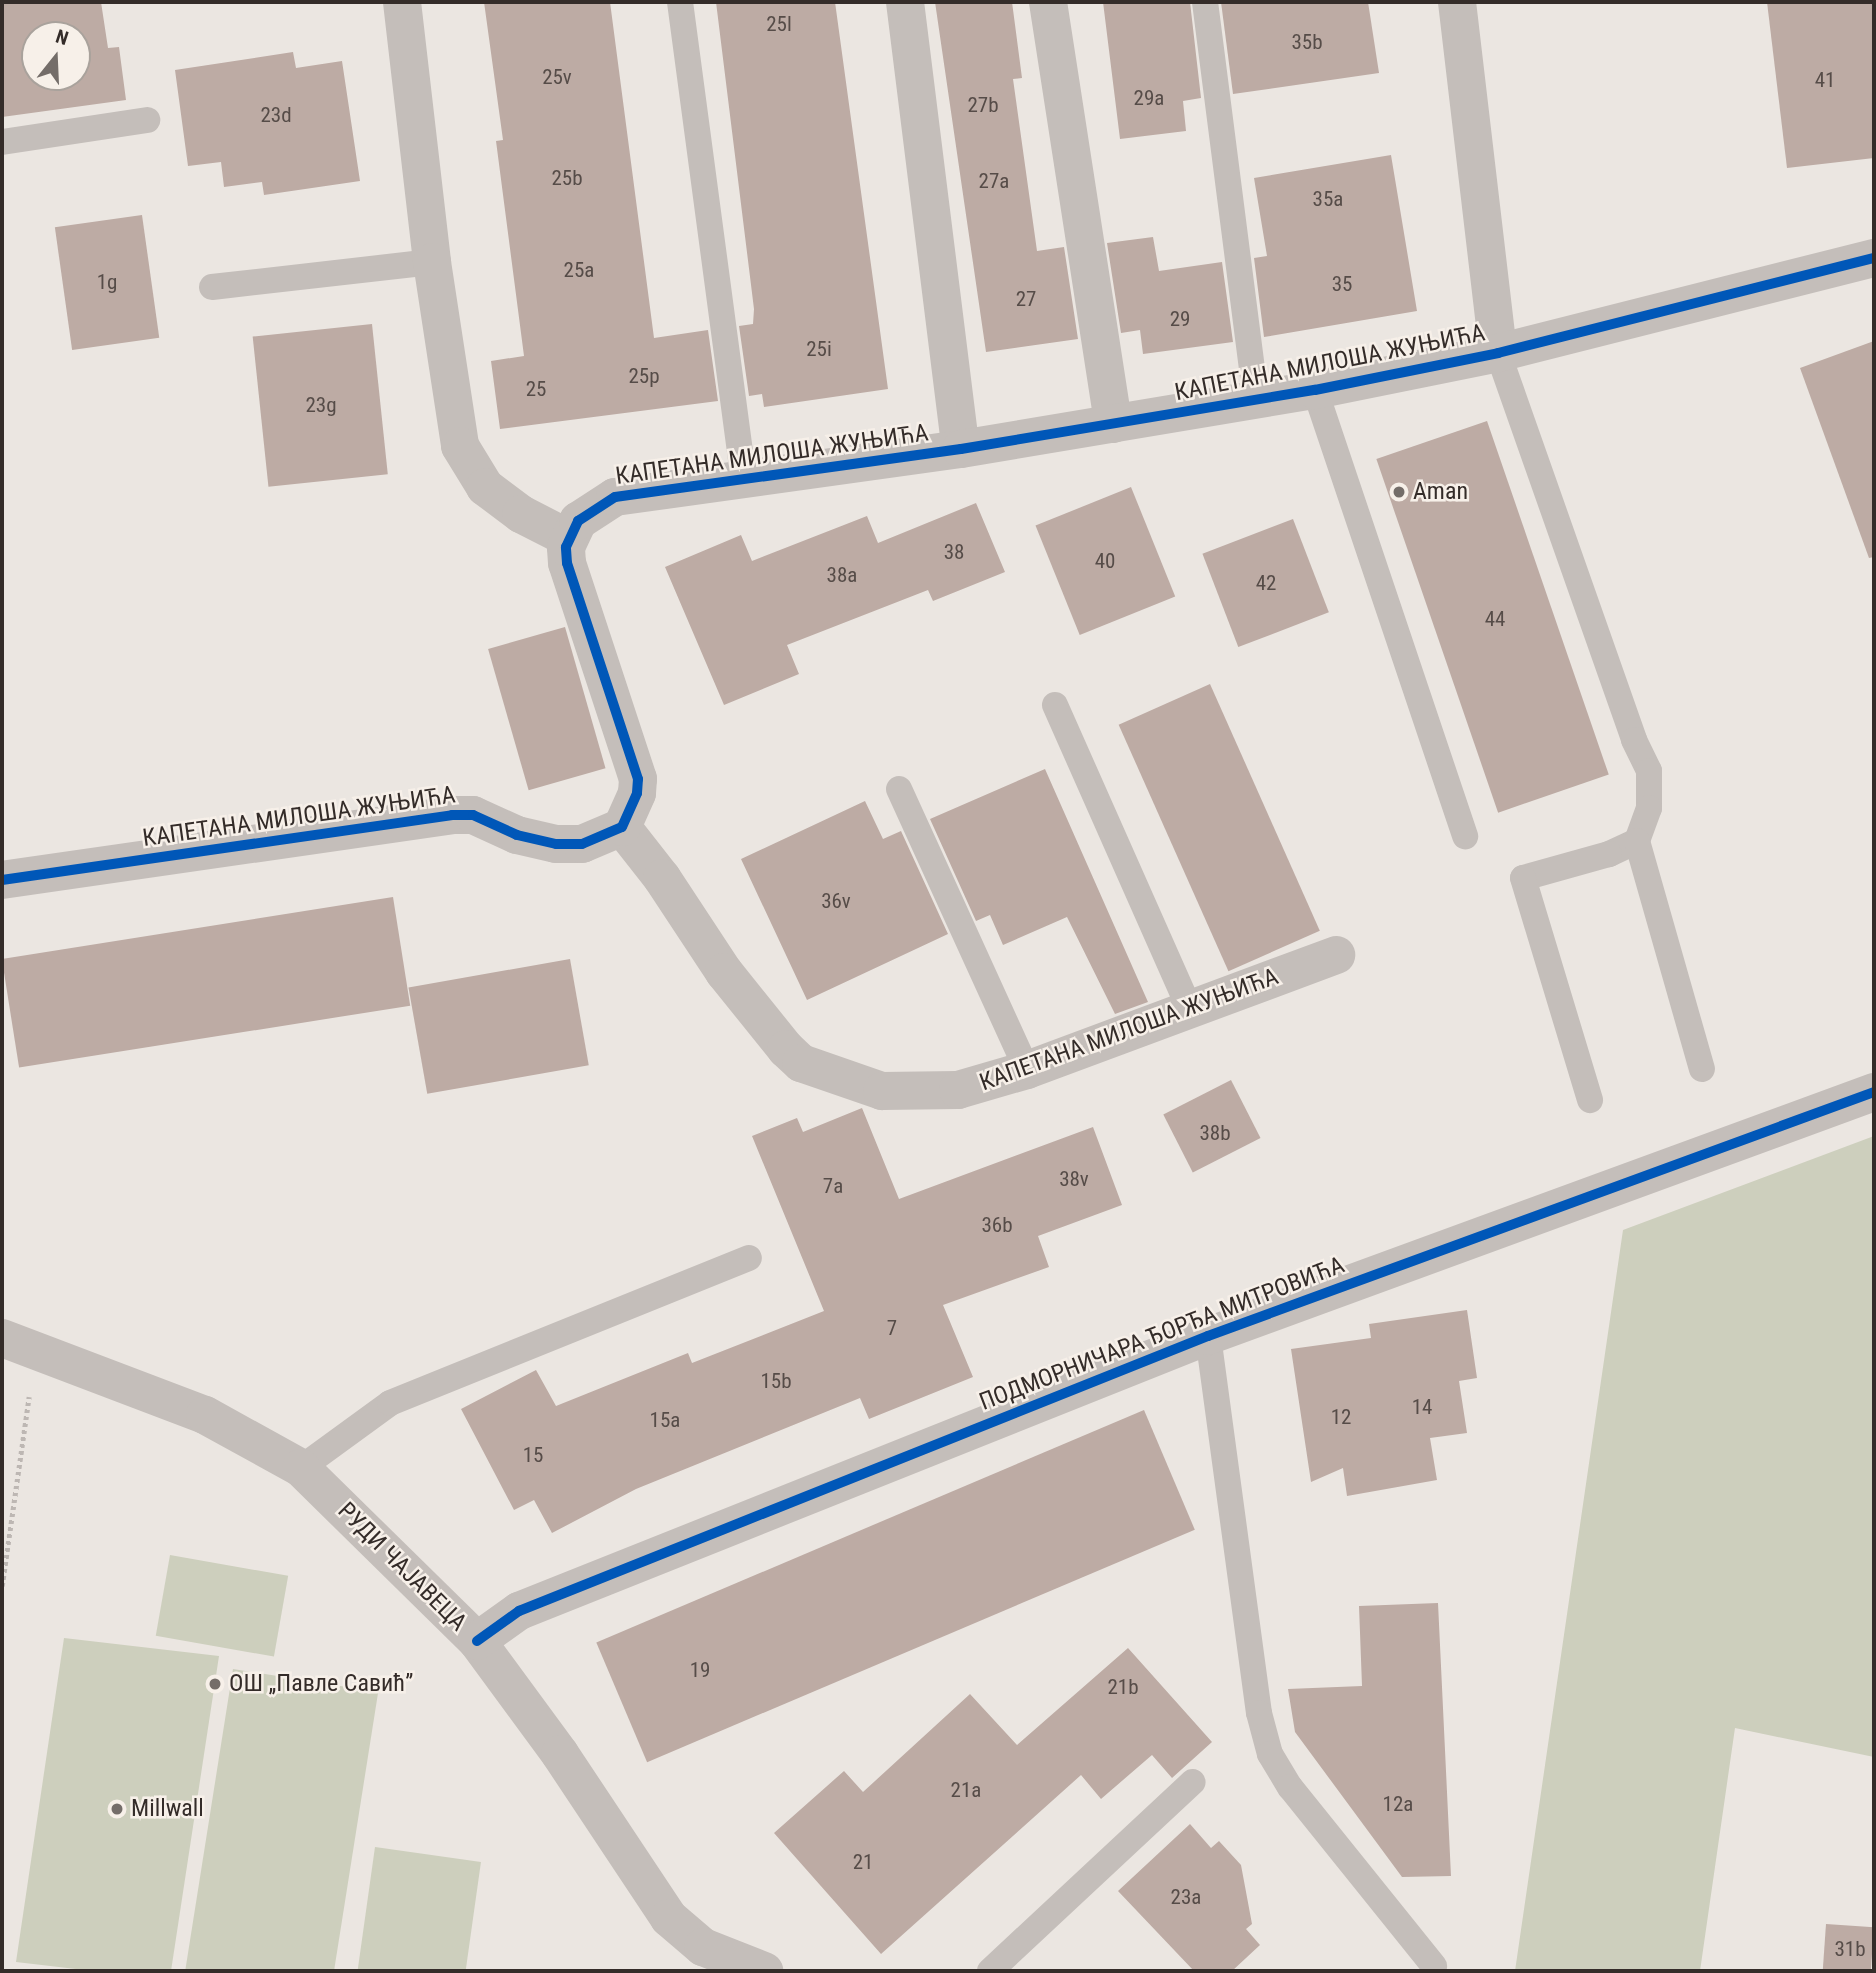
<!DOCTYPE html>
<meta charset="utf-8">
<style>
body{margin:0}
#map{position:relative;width:1876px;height:1973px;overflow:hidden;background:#ebe6e1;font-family:"Roboto Condensed",sans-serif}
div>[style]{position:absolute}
.green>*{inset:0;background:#cdcfbd;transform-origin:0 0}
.building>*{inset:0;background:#bdaba4;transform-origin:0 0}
.path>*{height:4.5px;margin-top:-2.25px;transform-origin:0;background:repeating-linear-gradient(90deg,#bdb7b3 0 3.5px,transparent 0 7px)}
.service>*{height:26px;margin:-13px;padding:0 13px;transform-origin:13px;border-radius:13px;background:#c4beba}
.minor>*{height:38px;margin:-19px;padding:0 19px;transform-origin:19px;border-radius:19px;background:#c4beba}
.cycleway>*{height:10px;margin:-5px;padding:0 5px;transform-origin:5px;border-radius:5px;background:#0057b8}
.dots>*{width:19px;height:19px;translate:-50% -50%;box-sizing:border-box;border:4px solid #f7f0e9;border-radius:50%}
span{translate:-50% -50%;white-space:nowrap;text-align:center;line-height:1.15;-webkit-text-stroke:5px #f7f0e9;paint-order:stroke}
.number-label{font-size:21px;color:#564c48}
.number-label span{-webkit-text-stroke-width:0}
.street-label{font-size:24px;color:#342c29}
.poi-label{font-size:24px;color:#342c29}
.left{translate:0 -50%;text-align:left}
.frame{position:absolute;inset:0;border:4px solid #342c29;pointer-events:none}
.north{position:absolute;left:21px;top:21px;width:70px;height:70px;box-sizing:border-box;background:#f7f0e9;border:2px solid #a9a29c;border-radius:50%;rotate:18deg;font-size:19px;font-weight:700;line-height:28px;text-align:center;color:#342c29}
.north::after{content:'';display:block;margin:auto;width:24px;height:32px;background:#746d69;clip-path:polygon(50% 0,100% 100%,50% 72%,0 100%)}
</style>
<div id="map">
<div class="green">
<div style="clip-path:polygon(1874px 1136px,1874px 1757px,1735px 1728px,1700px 1971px,1515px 1971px,1623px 1230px)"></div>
<div style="left:170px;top:1555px;width:120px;height:82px;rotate:10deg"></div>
<div style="clip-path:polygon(64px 1638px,219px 1656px,171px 1971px,93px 1971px,16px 1962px)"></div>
<div style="left:233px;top:1669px;width:147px;height:306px;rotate:9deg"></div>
<div style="left:375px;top:1847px;width:107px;height:125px;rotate:8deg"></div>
</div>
<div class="building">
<div style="clip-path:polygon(evenodd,2px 2px,101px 2px,108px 48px,119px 47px,126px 100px,2px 117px,2px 2px,35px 35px,77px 35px,77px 77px,35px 77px,35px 35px)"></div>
<div style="clip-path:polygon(484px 2px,610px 2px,654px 338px,708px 330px,718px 401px,500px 429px,491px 361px,524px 356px,496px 141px,503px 140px)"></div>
<div style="clip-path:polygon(716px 2px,835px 2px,888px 389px,764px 407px,762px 394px,749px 396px,739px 326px,753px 324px,754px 309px)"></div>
<div style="clip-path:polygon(935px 2px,1012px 2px,1022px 78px,1013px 79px,1037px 251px,1064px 247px,1078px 339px,986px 352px)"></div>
<div style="clip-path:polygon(1103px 2px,1190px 2px,1201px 98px,1183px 101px,1186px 131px,1120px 139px)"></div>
<div style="clip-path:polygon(1221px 2px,1368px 2px,1379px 73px,1233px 94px)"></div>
<div style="clip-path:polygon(1767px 2px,1874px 2px,1874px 158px,1787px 168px)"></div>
<div style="clip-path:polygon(293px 52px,296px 68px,342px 61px,360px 181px,264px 195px,262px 182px,224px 187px,221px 162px,188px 166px,175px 70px)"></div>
<div style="clip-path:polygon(1391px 155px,1417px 311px,1264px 337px,1254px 258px,1267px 256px,1254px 178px)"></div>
<div style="left:142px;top:215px;width:124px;height:88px;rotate:82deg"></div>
<div style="clip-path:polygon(1153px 237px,1159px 271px,1222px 262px,1233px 342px,1143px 354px,1140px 330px,1121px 333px,1107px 243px)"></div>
<div style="left:372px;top:324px;width:151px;height:120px;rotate:84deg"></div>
<div style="clip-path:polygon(1874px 341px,1874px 557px,1869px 558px,1800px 368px)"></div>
<div style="left:1487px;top:421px;width:374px;height:117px;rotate:71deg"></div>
<div style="left:1131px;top:487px;width:118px;height:103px;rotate:68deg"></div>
<div style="clip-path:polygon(976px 503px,1005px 572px,933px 601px,928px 590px,787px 645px,799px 674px,724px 705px,665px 567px,741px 535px,752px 561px,867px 516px,878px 543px)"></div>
<div style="left:1293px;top:519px;width:100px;height:97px;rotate:69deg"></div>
<div style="left:565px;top:627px;width:147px;height:80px;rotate:74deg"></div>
<div style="left:1210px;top:684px;width:270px;height:100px;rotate:66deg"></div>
<div style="clip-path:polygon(1045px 769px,1148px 1002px,1115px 1014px,1067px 917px,1003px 945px,990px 915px,976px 921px,930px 819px)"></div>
<div style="clip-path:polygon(865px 801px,883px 839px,901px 831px,948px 934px,807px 1000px,741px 859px)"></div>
<div style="left:393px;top:897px;width:110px;height:396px;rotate:81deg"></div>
<div style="left:570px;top:959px;width:108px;height:164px;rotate:80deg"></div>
<div style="left:1231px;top:1080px;width:65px;height:76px;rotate:63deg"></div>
<div style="clip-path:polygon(862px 1108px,899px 1199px,1093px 1127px,1122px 1205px,1038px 1236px,1049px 1267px,943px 1305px,973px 1377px,869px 1419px,860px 1398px,636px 1489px,552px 1533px,534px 1500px,514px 1510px,461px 1409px,536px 1370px,556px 1406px,688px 1353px,692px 1363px,824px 1311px,752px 1136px,797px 1118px,803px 1132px)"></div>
<div style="clip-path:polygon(1467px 1310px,1477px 1378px,1459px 1381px,1467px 1433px,1430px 1438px,1437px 1480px,1347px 1496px,1343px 1468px,1311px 1482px,1291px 1349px,1371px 1338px,1369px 1324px)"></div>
<div style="left:1144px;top:1410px;width:130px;height:595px;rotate:67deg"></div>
<div style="clip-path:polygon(1438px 1603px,1451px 1876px,1402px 1877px,1295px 1732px,1288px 1689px,1362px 1686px,1359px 1606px)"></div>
<div style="clip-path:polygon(1128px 1648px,1212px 1742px,1172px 1778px,1152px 1755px,1101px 1799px,1081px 1775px,881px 1954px,774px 1833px,844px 1771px,863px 1792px,970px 1694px,1017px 1745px)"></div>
<div style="clip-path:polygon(1190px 1824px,1211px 1848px,1219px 1841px,1241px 1865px,1252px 1924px,1246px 1929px,1260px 1945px,1232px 1971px,1194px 1971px,1118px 1891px)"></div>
<div style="left:1826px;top:1924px;width:48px;height:47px;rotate:4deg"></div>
</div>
<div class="path">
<div style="left:2px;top:1586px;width:191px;rotate:-81.9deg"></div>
</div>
<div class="service">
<div style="left:680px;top:2px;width:482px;rotate:82.4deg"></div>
<div style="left:1205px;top:2px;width:401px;rotate:82.7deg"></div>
<div style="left:2px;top:142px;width:147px;rotate:-8.6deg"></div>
<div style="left:212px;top:287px;width:221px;rotate:-6.5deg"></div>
<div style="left:1498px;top:353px;width:410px;rotate:70.6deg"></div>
<div style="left:1634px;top:740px;width:34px;rotate:64deg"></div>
<div style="left:1649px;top:771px;width:37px;rotate:90deg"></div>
<div style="left:1649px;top:808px;width:35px;rotate:110deg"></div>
<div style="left:1637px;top:841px;width:31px;rotate:155deg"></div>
<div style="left:1609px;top:854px;width:89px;rotate:164.4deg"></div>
<div style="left:1523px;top:878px;width:232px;rotate:73.2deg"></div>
<div style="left:1315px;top:390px;width:471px;rotate:71.4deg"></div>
<div style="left:1055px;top:705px;width:334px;rotate:66.1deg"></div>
<div style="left:899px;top:789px;width:309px;rotate:65.5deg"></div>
<div style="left:1637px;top:841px;width:237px;rotate:74.1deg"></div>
<div style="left:1208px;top:1336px;width:380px;rotate:82.3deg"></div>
<div style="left:1259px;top:1713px;width:42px;rotate:75deg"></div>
<div style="left:1270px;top:1754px;width:39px;rotate:59deg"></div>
<div style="left:1290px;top:1787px;width:230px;rotate:51.2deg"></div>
<div style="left:301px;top:1468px;width:110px;rotate:-36.1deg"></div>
<div style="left:390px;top:1403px;width:387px;rotate:-22deg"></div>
<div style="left:990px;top:1971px;width:277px;rotate:-43deg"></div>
</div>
<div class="minor">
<div style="left:402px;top:2px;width:262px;rotate:83.4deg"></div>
<div style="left:432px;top:262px;width:186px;rotate:81.3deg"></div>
<div style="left:460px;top:446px;width:48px;rotate:58.6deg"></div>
<div style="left:485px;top:487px;width:45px;rotate:36.9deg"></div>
<div style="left:521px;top:514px;width:53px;rotate:27.1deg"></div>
<div style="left:905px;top:2px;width:450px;rotate:82.9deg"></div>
<div style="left:1048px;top:2px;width:427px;rotate:81.2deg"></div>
<div style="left:1457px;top:2px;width:353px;rotate:83.3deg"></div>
<div style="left:622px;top:827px;width:65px;rotate:51.9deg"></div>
<div style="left:662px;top:878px;width:113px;rotate:56.6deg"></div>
<div style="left:724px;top:972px;width:99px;rotate:51.2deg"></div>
<div style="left:786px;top:1049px;width:21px;rotate:43deg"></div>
<div style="left:801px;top:1063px;width:86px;rotate:19.1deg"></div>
<div style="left:882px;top:1091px;width:76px;rotate:-0.8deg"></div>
<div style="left:958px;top:1090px;width:72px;rotate:-16.2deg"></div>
<div style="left:1027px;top:1070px;width:330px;rotate:-20.4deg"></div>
<div style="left:2px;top:880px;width:455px;rotate:-8.2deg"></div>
<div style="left:452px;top:815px;width:21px"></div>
<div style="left:473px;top:815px;width:48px;rotate:24.4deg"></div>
<div style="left:517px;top:835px;width:40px;rotate:13deg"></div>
<div style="left:556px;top:844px;width:26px"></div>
<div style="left:582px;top:844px;width:43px;rotate:-23deg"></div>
<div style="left:622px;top:827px;width:37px;rotate:-66deg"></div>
<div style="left:637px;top:793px;width:14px;rotate:-86deg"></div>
<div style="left:638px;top:779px;width:227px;rotate:-108.2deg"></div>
<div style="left:567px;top:563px;width:16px;rotate:-94deg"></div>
<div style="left:566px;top:547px;width:29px;rotate:-65deg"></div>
<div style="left:578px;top:521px;width:44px;rotate:-33deg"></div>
<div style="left:615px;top:497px;width:349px;rotate:-7.9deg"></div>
<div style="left:961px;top:449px;width:359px;rotate:-9.5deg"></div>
<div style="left:1315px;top:390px;width:187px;rotate:-11.4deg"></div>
<div style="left:1498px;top:353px;width:388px;rotate:-14.2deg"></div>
<div style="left:2px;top:1338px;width:217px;rotate:20.8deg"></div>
<div style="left:205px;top:1415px;width:110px;rotate:28.9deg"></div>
<div style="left:301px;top:1468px;width:247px;rotate:44.5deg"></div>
<div style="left:477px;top:1641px;width:140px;rotate:53.7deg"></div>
<div style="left:560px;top:1754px;width:197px;rotate:56.4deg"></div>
<div style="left:669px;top:1918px;width:45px;rotate:40.5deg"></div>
<div style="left:703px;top:1947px;width:66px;rotate:21.5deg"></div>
<div style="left:477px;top:1641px;width:52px;rotate:-35.5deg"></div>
<div style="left:519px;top:1611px;width:742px;rotate:-21.76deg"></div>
<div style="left:1208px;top:1336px;width:709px;rotate:-20.12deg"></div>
</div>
<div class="cycleway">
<div style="left:2px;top:880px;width:455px;rotate:-8.2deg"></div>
<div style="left:452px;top:815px;width:21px"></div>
<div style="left:473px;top:815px;width:48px;rotate:24.4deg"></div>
<div style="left:517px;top:835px;width:40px;rotate:13deg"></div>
<div style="left:556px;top:844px;width:26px"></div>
<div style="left:582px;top:844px;width:43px;rotate:-23deg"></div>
<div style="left:622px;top:827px;width:37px;rotate:-66deg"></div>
<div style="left:637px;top:793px;width:14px;rotate:-86deg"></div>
<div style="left:638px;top:779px;width:227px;rotate:-108.2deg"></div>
<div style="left:567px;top:563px;width:16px;rotate:-94deg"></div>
<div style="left:566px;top:547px;width:29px;rotate:-65deg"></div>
<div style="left:578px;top:521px;width:44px;rotate:-33deg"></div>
<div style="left:615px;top:497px;width:349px;rotate:-7.9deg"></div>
<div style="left:961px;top:449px;width:359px;rotate:-9.5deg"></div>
<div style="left:1315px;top:390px;width:187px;rotate:-11.4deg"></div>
<div style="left:1498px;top:353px;width:388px;rotate:-14.2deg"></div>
<div style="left:477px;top:1641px;width:52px;rotate:-35.5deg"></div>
<div style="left:519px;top:1611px;width:742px;rotate:-21.76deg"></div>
<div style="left:1208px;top:1336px;width:709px;rotate:-20.12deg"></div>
</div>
<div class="dots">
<div style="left:1399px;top:492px;background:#746d69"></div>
<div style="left:215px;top:1684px;background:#746d69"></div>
<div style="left:117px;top:1809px;background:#746d69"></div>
</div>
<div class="number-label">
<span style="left:779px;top:24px">25l</span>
<span style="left:1307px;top:42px">35b</span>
<span style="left:557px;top:77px">25v</span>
<span style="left:1825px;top:80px">41</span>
<span style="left:1149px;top:98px">29a</span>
<span style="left:983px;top:105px">27b</span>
<span style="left:276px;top:115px">23d</span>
<span style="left:567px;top:178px">25b</span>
<span style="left:994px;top:181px">27a</span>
<span style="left:1328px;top:199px">35a</span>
<span style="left:579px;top:270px">25a</span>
<span style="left:107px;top:282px">1g</span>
<span style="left:1342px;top:284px">35</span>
<span style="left:1026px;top:299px">27</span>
<span style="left:1180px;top:319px">29</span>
<span style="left:819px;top:349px">25i</span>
<span style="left:644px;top:376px">25p</span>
<span style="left:536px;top:389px">25</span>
<span style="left:321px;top:405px">23g</span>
<span style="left:954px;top:552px">38</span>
<span style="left:1105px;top:561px">40</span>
<span style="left:842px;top:575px">38a</span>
<span style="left:1266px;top:583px">42</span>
<span style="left:1495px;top:619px">44</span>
<span style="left:836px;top:901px">36v</span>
<span style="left:1215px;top:1133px">38b</span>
<span style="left:1074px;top:1179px">38v</span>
<span style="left:833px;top:1186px">7a</span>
<span style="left:997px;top:1225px">36b</span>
<span style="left:892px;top:1328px">7</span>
<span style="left:776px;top:1381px">15b</span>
<span style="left:1422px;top:1407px">14</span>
<span style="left:1341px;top:1417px">12</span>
<span style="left:665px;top:1420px">15a</span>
<span style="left:533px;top:1455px">15</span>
<span style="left:700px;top:1670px">19</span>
<span style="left:1123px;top:1687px">21b</span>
<span style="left:966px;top:1790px">21a</span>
<span style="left:1398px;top:1804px">12a</span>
<span style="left:863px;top:1862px">21</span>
<span style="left:1186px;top:1897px">23a</span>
<span style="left:1850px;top:1949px">31b</span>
</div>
<div class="street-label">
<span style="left:1330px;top:363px;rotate:-11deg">КАПЕТАНА МИЛОША ЖУЊИЋА</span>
<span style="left:772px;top:455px;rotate:-8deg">КАПЕТАНА МИЛОША ЖУЊИЋА</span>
<span style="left:299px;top:817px;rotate:-8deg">КАПЕТАНА МИЛОША ЖУЊИЋА</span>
<span style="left:1129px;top:1030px;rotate:-20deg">КАПЕТАНА МИЛОША ЖУЊИЋА</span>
<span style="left:1162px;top:1334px;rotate:-21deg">ПОДМОРНИЧАРА ЂОРЂА МИТРОВИЋА</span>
<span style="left:402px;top:1567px;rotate:45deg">РУДИ ЧАЈАВЕЦА</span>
</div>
<div class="poi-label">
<span class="left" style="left:1413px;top:492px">Aman</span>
<span class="left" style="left:229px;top:1684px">ОШ „Павле Савић”</span>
<span class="left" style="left:131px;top:1809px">Millwall</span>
</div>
<div class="frame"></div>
<div class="north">N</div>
</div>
